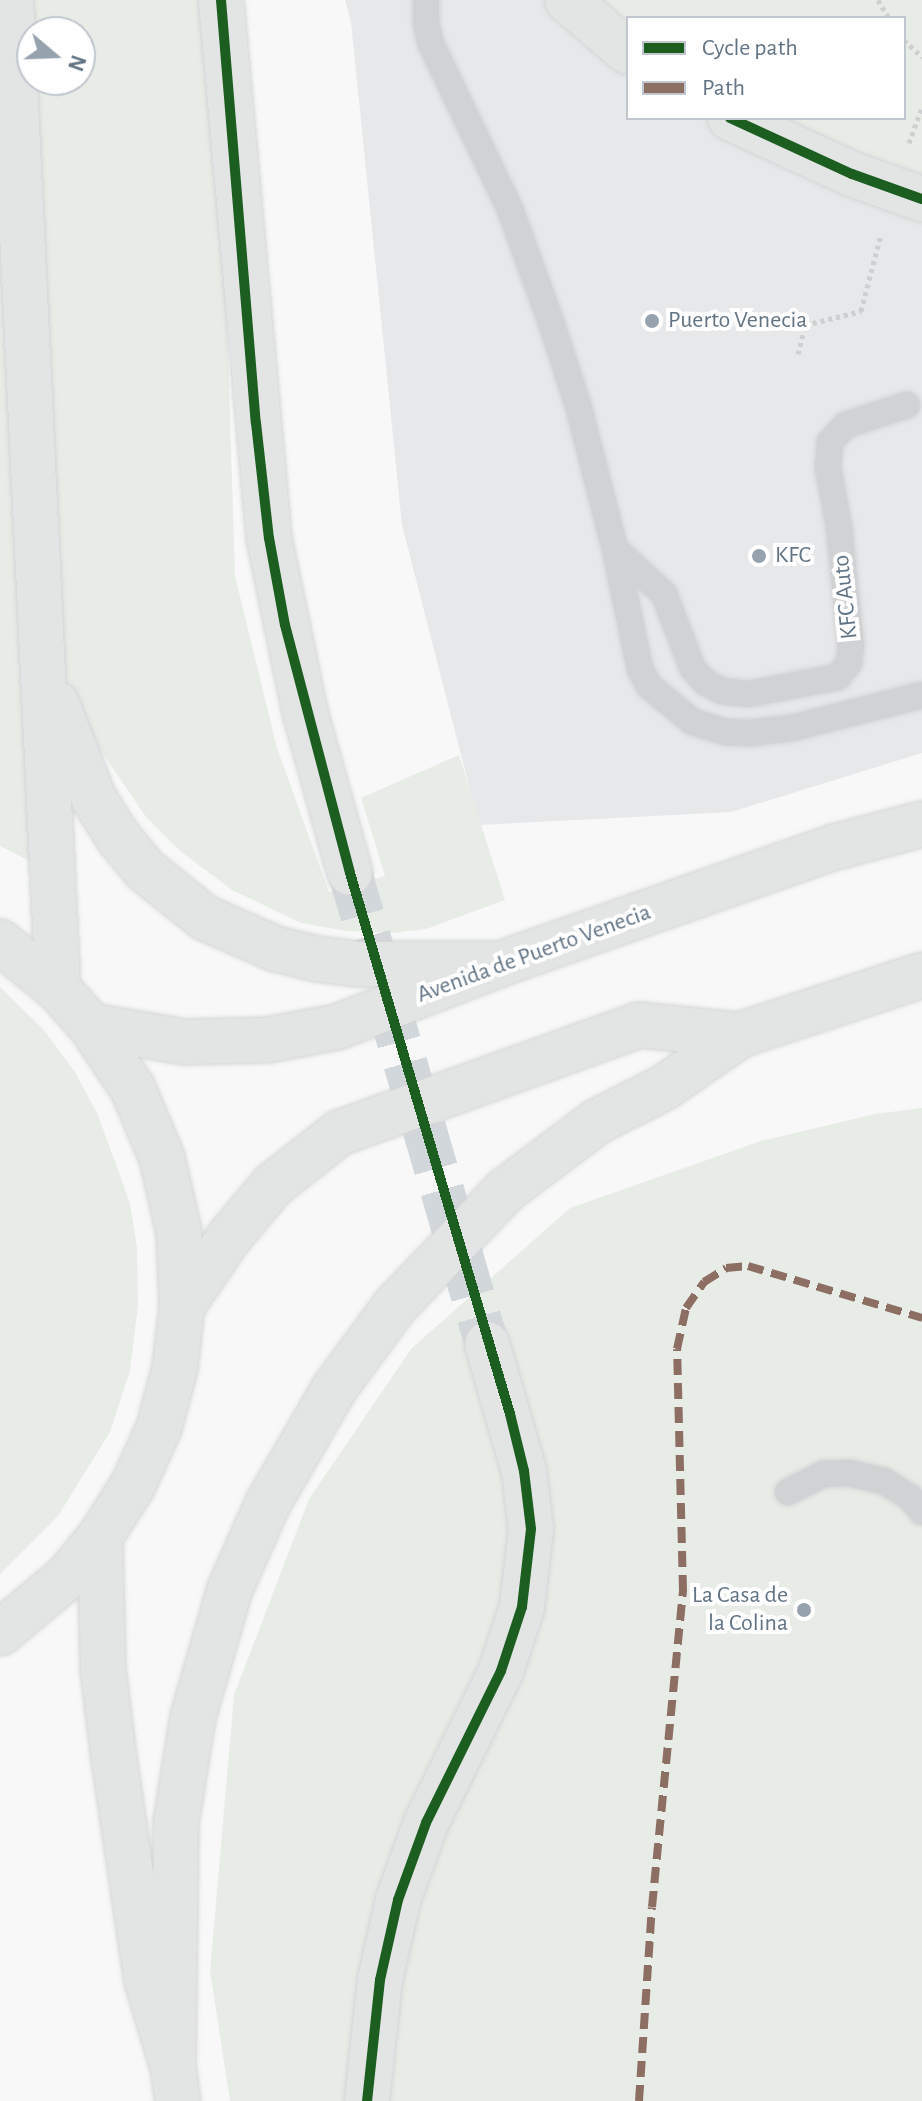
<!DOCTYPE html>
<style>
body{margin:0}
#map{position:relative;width:922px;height:2101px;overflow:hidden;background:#f8f8f8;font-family:"Alegreya Sans",sans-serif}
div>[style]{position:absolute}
.built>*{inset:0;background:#e7e8e9}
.green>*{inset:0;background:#e8ece6}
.secondary-tunnel>*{height:44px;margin-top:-22px;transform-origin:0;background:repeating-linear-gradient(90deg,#d2d7db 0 44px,transparent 0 66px)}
.path>*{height:5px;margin-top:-2.5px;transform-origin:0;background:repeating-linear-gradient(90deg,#cecfd0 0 4px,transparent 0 8px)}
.roads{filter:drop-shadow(0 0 2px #d3d5d7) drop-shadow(0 0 2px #d3d5d7)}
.lane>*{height:26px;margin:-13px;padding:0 13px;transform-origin:13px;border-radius:13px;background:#d1d2d3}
.secondary>*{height:44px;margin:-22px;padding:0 22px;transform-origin:22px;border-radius:22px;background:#e3e4e4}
.primary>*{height:44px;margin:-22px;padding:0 22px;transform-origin:22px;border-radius:22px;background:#e3e4e4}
.highway>*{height:44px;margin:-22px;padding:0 22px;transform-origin:22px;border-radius:22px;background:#e3e4e4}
.quiet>*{height:8px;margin-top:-4px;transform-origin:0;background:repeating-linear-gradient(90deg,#8d6e63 0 16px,transparent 0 24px)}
.cycleway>*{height:10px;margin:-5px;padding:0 5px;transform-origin:5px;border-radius:5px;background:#1b5e20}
.dots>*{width:22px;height:22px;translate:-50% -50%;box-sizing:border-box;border:4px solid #fff;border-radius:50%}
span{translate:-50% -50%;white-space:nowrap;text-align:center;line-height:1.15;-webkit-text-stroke:8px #fff;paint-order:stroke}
.poi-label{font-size:24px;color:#627484}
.left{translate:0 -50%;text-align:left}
.right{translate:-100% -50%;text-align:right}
.street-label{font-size:24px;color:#627484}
.legend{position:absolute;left:626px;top:16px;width:280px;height:104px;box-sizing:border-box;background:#fff;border:2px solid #c0c7ce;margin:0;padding:10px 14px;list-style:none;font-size:24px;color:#627484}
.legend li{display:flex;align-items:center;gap:16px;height:40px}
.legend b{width:40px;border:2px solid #c0c7ce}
.north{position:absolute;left:16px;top:16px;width:80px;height:80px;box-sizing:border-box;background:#fff;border:2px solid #c0c7ce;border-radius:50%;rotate:109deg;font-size:22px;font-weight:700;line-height:32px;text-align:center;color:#627484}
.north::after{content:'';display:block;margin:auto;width:28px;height:36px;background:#96a2ad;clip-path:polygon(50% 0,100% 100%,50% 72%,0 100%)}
</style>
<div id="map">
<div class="built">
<div style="clip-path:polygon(evenodd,345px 0,922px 0,922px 753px,731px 812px,479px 825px,402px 525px,351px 22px,345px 0,628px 18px,904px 18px,904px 118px,628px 118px,628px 18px)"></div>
</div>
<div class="green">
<div style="clip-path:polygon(evenodd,0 0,217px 0,235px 576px,277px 748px,329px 892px,385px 876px,361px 798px,459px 755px,505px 900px,426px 929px,392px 933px,346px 931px,301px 923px,232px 890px,180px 851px,146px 817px,43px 666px,51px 872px,0 846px,0 0,32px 32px,80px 32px,80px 80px,32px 80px,32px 32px)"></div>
<div style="clip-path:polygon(596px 0,922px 0,922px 178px,771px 118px,904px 118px,904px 18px,628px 18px,628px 27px)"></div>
<div style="clip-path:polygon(0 987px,44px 1030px,75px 1072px,98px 1115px,130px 1203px,137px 1248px,138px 1305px,130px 1371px,110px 1432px,58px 1516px,0 1574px)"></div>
<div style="clip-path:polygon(922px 1108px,922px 2101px,230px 2101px,210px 1971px,234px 1695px,309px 1499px,411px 1349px,570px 1208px,761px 1141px,875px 1114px)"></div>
</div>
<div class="secondary-tunnel">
<div style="left:350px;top:873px;width:491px;rotate:73.8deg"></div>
</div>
<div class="path">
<div style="left:878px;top:0;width:21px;rotate:59deg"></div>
<div style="left:904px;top:40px;width:25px;rotate:43deg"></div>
<div style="left:909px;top:143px;width:38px;rotate:-70deg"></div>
<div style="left:798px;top:354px;width:30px;rotate:-76deg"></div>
<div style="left:805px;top:325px;width:58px;rotate:-14deg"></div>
<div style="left:861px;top:311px;width:80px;rotate:-75.4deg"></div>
</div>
<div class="roads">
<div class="lane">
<div style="left:426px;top:0;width:23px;rotate:90deg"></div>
<div style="left:426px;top:23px;width:22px;rotate:77deg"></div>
<div style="left:431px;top:44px;width:183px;rotate:64.4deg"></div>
<div style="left:510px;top:209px;width:117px;rotate:70deg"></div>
<div style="left:550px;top:319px;width:90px;rotate:72deg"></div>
<div style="left:578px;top:405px;width:149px;rotate:75.6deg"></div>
<div style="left:615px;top:549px;width:123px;rotate:78.2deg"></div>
<div style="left:640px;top:669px;width:19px;rotate:62deg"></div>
<div style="left:649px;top:686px;width:57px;rotate:39.3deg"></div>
<div style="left:693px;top:722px;width:34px;rotate:17deg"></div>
<div style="left:725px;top:732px;width:25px;rotate:2deg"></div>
<div style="left:750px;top:733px;width:42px;rotate:-6.8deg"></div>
<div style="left:792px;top:728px;width:134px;rotate:-14.2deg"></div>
<div style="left:615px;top:549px;width:67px;rotate:42.6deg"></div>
<div style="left:664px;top:594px;width:80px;rotate:68.9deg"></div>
<div style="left:693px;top:669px;width:18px;rotate:47deg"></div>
<div style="left:705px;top:682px;width:18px;rotate:29deg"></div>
<div style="left:721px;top:691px;width:27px;rotate:6deg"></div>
<div style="left:748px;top:694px;width:92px;rotate:-10.7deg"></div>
<div style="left:838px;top:677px;width:18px;rotate:-52deg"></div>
<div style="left:849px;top:663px;width:16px;rotate:-83deg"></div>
<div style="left:851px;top:647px;width:121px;rotate:-95.7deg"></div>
<div style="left:839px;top:527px;width:61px;rotate:-100.4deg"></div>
<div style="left:828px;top:467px;width:25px;rotate:-85deg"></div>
<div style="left:830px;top:442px;width:23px;rotate:-47deg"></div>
<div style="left:846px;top:425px;width:64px;rotate:-18.2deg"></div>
<div style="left:788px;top:1492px;width:39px;rotate:-27deg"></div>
<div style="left:823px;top:1474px;width:26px;rotate:-2deg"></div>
<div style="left:849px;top:1473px;width:36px;rotate:13deg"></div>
<div style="left:884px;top:1481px;width:31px;rotate:32deg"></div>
<div style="left:910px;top:1497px;width:19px;rotate:51deg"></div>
</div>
<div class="secondary">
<div style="left:221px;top:0;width:540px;rotate:84.9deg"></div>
<div style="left:269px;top:538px;width:178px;rotate:78.3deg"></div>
<div style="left:305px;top:712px;width:167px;rotate:74.4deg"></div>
<div style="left:567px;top:0;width:80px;rotate:40.4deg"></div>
<div style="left:730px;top:118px;width:134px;rotate:24.7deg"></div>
<div style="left:852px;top:174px;width:74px;rotate:19.7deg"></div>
<div style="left:367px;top:2101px;width:122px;rotate:-83.9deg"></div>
<div style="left:380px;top:1980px;width:82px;rotate:-77.3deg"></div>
<div style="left:398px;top:1900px;width:82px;rotate:-70deg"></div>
<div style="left:426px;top:1823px;width:169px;rotate:-63.7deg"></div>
<div style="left:501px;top:1671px;width:67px;rotate:-71.8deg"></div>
<div style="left:522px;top:1607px;width:79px;rotate:-83.4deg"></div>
<div style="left:531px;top:1529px;width:58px;rotate:-96.9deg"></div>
<div style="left:524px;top:1471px;width:132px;rotate:-106.2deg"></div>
</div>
<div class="primary">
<div style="left:0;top:942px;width:75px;rotate:39deg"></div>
<div style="left:58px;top:989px;width:50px;rotate:48.3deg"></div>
<div style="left:91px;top:1026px;width:76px;rotate:56.3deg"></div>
<div style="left:133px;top:1089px;width:75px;rotate:67.2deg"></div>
<div style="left:162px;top:1158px;width:76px;rotate:77.1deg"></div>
<div style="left:179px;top:1232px;width:74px;rotate:87.7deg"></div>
<div style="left:182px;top:1306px;width:62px;rotate:96.4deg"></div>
<div style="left:175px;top:1368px;width:62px;rotate:104.9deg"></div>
<div style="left:159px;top:1428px;width:63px;rotate:114.5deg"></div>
<div style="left:133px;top:1485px;width:62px;rotate:122.4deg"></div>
<div style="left:100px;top:1537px;width:52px;rotate:129.5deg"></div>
<div style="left:67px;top:1577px;width:87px;rotate:140.1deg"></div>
<div style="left:91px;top:1026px;width:95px;rotate:9.7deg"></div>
<div style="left:185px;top:1042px;width:82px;rotate:-1.4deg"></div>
<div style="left:267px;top:1040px;width:71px;rotate:-10.5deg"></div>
<div style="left:337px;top:1027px;width:175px;rotate:-21.1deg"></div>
<div style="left:500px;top:964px;width:355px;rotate:-19.3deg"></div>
<div style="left:835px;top:847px;width:90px;rotate:-14.8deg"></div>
<div style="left:182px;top:1306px;width:85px;rotate:-55.6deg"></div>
<div style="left:230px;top:1236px;width:67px;rotate:-49.9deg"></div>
<div style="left:273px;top:1185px;width:84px;rotate:-38.2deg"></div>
<div style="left:339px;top:1133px;width:319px;rotate:-19.8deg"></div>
<div style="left:639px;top:1025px;width:101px;rotate:5.7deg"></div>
<div style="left:740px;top:1035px;width:192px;rotate:-18.2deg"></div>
</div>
<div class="highway">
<div style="left:11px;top:0;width:990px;rotate:87.28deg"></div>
<div style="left:57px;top:704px;width:102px;rotate:68.7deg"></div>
<div style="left:94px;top:799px;width:45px;rotate:57.7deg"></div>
<div style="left:118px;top:837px;width:43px;rotate:50.7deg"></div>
<div style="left:145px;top:870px;width:77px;rotate:38.7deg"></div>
<div style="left:205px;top:918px;width:77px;rotate:23.6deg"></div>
<div style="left:276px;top:949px;width:42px;rotate:13.7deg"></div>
<div style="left:317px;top:959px;width:38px;rotate:7deg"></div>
<div style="left:355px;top:964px;width:145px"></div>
<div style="left:100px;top:1537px;width:132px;rotate:88.7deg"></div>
<div style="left:103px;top:1669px;width:90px;rotate:83deg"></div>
<div style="left:114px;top:1758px;width:225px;rotate:81.6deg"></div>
<div style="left:147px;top:1981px;width:90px;rotate:73.2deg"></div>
<div style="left:173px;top:2067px;width:34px;rotate:82deg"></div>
<div style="left:173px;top:2067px;width:244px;rotate:-89.3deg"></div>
<div style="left:176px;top:1823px;width:107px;rotate:-80.9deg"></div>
<div style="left:193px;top:1717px;width:133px;rotate:-73.9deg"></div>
<div style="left:230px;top:1589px;width:92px;rotate:-66.2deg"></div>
<div style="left:267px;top:1505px;width:134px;rotate:-60deg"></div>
<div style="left:334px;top:1389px;width:102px;rotate:-53.8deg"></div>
<div style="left:394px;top:1307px;width:162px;rotate:-46.3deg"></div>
<div style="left:506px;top:1190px;width:115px;rotate:-36.9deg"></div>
<div style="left:598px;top:1121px;width:75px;rotate:-26.9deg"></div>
<div style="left:665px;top:1087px;width:91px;rotate:-34.7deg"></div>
</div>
</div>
<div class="quiet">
<div style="left:639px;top:2101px;width:194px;rotate:-86.2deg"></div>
<div style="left:652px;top:1907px;width:318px;rotate:-84.4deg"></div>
<div style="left:683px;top:1591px;width:242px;rotate:-91.4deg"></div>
<div style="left:677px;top:1349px;width:42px;rotate:-77.6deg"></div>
<div style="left:686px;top:1308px;width:32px;rotate:-55deg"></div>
<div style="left:704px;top:1282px;width:26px;rotate:-32deg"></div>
<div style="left:726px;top:1268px;width:22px;rotate:-5deg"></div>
<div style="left:748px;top:1266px;width:182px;rotate:16.6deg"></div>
</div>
<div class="cycleway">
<div style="left:221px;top:0;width:424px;rotate:85.3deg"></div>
<div style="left:256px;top:423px;width:116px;rotate:83.6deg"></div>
<div style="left:269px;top:538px;width:88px;rotate:79.6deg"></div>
<div style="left:285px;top:625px;width:256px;rotate:75.3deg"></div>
<div style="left:350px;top:873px;width:564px;rotate:73.52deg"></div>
<div style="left:510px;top:1414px;width:59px;rotate:76.2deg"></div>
<div style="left:524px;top:1471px;width:58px;rotate:83.1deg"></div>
<div style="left:531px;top:1529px;width:79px;rotate:96.6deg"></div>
<div style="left:522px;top:1607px;width:67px;rotate:108.2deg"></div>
<div style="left:501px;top:1671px;width:169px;rotate:116.3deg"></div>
<div style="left:426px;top:1823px;width:82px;rotate:110deg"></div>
<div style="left:398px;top:1900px;width:82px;rotate:102.7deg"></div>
<div style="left:380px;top:1980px;width:122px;rotate:96.1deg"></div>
<div style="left:730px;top:118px;width:134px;rotate:24.7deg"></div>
<div style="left:852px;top:174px;width:74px;rotate:19.7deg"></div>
</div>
<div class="dots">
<div style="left:652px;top:321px;background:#96a2ad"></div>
<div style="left:759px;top:556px;background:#96a2ad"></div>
<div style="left:804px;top:1610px;background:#96a2ad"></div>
</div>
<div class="poi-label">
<span class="left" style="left:668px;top:321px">Puerto Venecia</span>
<span class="left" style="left:775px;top:556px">KFC</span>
<span class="right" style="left:788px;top:1610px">La Casa de<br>la Colina</span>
</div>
<div class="street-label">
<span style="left:846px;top:597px;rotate:-96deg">KFC Auto</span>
<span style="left:534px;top:954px;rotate:-20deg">Avenida de Puerto Venecia</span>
</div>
<ul class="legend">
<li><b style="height:10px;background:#1b5e20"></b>Cycle path</li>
<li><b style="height:10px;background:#8d6e63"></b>Path</li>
</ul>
<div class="north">N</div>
</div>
